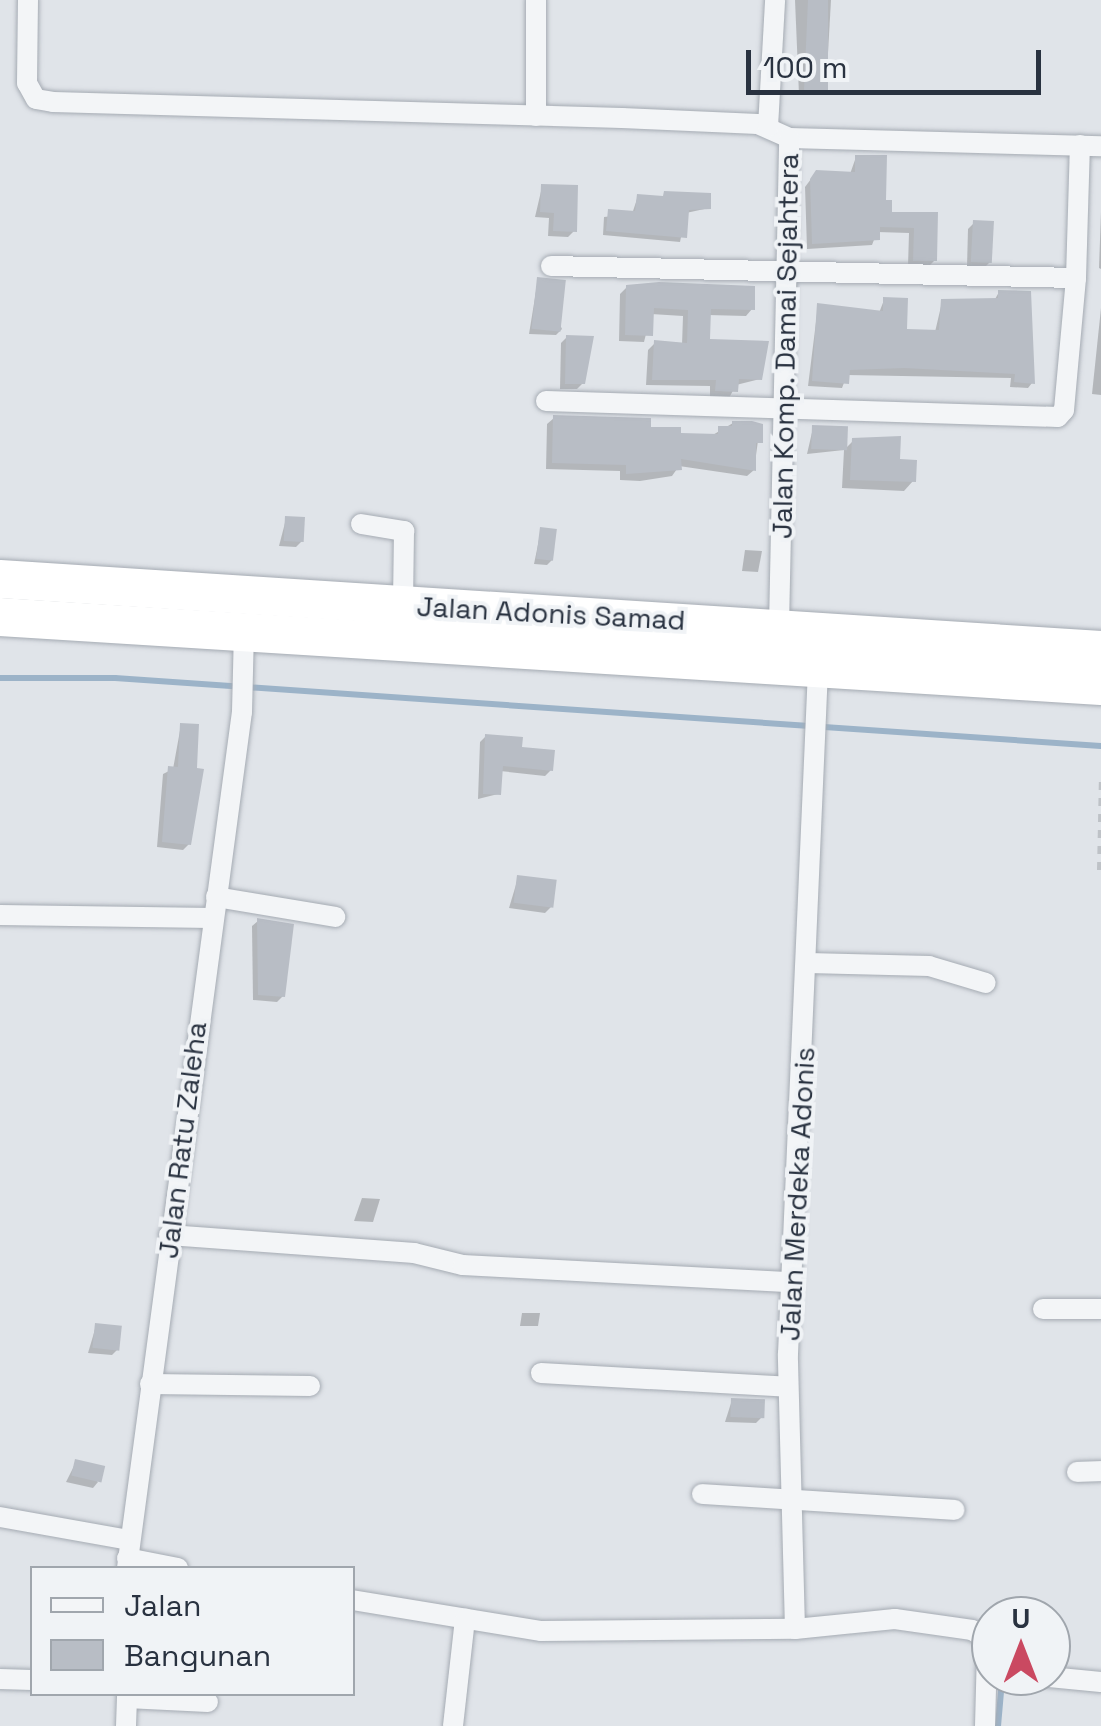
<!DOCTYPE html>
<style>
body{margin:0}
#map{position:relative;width:1101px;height:1726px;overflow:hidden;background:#e0e4e9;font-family:"Space Grotesk",sans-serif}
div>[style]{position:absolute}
.shadow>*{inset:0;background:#0003}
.stream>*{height:6px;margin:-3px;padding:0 3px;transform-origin:3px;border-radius:3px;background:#9cb3c8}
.building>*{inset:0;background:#b8bdc5;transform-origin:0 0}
.path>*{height:4px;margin-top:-2px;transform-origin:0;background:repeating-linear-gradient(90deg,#bec2c7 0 8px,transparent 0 16px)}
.roads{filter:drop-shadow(0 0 2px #a5abb3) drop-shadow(0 0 2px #a5abb3)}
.street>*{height:20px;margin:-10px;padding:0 10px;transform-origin:10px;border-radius:10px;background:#f3f5f7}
.highway>*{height:38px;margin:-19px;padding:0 19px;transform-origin:19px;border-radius:19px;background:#fff}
span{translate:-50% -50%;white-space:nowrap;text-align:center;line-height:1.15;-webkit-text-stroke:8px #f0f3f6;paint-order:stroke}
.street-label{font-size:28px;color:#293240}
.legend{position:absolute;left:30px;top:1566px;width:325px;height:130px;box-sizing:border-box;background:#f0f3f6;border:2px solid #a0a6ad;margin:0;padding:12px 18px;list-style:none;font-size:30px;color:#293240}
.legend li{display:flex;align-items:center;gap:20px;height:50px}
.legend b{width:50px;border:2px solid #a0a6ad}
.north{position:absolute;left:971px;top:1596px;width:100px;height:100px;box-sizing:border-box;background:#f0f3f6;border:2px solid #a0a6ad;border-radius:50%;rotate:0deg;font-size:28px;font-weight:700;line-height:40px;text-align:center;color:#293240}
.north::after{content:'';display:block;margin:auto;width:35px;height:45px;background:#ca4961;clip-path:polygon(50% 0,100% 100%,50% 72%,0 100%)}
.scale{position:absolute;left:746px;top:50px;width:295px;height:45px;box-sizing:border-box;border:5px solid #293240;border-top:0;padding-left:12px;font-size:30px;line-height:35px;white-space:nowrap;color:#293240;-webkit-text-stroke:8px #f0f3f6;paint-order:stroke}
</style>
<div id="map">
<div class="shadow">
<div style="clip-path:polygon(795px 0,831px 0,826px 89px,820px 95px,799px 95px)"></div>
<div style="clip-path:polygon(856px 157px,890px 214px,936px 215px,935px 260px,929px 266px,908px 266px,909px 233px,877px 232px,872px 245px,807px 249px,805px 187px,811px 179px,850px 174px)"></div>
<div style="clip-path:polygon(542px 187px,574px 231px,568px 237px,548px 236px,549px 218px,535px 217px)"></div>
<div style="clip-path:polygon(638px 196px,709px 208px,686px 213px,680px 242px,603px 235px,604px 217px,632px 214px)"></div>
<div style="clip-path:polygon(1101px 212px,1101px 269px,1099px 268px)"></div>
<div style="clip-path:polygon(974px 223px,991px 261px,985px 267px,967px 267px,968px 229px)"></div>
<div style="clip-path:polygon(538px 279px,562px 329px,556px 335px,529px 334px)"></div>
<div style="clip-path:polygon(627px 287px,752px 309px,746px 316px,708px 315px,708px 341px,760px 379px,736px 385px,729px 398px,710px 397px,710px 386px,646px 385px,648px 350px,655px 343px,682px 345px,683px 316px,651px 314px,644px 342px,619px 341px,620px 294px)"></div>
<div style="clip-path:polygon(999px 292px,1032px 383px,1028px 388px,1010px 387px,1011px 378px,847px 375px,842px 388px,808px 386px,818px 306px,879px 313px,884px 300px,904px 331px,935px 332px,942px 302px,994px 301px)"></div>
<div style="clip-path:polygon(1101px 308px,1101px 395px,1092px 394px)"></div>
<div style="clip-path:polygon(567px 337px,583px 383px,577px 389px,560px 389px,561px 343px)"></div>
<div style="clip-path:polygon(554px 418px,679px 436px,711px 436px,733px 423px,760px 426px,754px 470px,747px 476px,679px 466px,672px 476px,640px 481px,620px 480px,620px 471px,546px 469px,547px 424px)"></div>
<div style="clip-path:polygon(813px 428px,845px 449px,853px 441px,897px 461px,913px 481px,904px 491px,842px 488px,844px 450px,807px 454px)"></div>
<div style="clip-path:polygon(286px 519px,302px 541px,296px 547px,279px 546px)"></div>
<div style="clip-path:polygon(541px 530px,553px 559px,547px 565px,534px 564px)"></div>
<div style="clip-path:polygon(745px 550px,762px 551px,758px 572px,742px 571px)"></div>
<div style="clip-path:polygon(181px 725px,189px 844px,183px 850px,157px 847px,163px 774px,173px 769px)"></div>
<div style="clip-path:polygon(486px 736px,519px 749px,551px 770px,545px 776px,500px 771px,498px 794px,478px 799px,480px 742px)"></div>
<div style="clip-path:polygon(518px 878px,551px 907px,545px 913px,509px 908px)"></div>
<div style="clip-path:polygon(258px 921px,283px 996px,277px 1002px,253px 1000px,252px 926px)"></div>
<div style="clip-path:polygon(362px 1198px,380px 1199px,373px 1222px,354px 1221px)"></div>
<div style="clip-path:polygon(522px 1313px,540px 1313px,538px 1326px,520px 1326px)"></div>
<div style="clip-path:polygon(96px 1326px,118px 1349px,112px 1355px,88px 1353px)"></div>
<div style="clip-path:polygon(732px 1400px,762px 1417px,756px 1423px,725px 1422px)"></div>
<div style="clip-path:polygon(76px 1462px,98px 1482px,93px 1488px,66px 1482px)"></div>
</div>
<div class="stream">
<div style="left:0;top:678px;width:115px"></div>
<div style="left:115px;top:678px;width:988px;rotate:3.95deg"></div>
<div style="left:1007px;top:1616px;width:9px;rotate:-84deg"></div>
<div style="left:998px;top:1726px;width:37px;rotate:-85deg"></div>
</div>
<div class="building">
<div style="clip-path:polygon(808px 0,828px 0,828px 90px,804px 90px)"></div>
<div style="clip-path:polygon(855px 155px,887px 155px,886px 200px,892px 200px,892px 212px,938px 212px,937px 261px,913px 261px,914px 228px,880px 227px,880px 240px,812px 244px,810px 179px,816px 170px,855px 172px)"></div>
<div style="clip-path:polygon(541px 184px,578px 185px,577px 232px,553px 231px,554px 213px,540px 212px)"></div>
<div style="clip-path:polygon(664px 191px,711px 193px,711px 209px,689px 210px,687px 238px,606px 231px,608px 209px,635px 211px,637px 194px,663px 196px)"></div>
<div style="left:973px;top:220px;width:21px;height:42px;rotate:3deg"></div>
<div style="left:537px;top:277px;width:29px;height:52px;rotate:6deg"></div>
<div style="clip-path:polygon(659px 282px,755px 286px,755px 310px,711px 309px,710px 339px,769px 341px,762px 380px,739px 379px,738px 392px,715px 391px,716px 380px,652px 380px,654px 340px,687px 343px,688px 310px,654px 308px,653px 336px,625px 335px,626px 285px)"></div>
<div style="clip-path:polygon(998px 290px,1031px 291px,1035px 384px,1014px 382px,1015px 374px,904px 368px,850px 370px,849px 384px,812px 381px,817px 303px,883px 311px,883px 297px,908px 298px,907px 329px,939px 330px,941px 299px,998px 298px)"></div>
<div style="clip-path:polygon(566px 335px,594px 336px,585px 384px,565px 384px)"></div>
<div style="clip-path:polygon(553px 415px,651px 418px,651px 427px,681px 427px,681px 433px,718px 434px,718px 426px,732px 426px,732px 421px,752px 421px,763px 424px,763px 443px,756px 443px,756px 471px,681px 459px,682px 470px,626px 474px,626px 465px,552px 463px)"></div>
<div style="left:812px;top:425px;width:36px;height:24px;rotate:2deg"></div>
<div style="clip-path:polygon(901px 436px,900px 459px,917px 460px,916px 482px,850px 480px,852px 438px)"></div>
<div style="left:285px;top:516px;width:20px;height:25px;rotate:3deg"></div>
<div style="left:540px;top:527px;width:17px;height:32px;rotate:7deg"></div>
<div style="clip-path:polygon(180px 723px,199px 724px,197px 768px,204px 769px,191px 845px,162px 842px,168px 766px,178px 767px)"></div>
<div style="clip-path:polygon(485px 734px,523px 737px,522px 747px,555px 750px,553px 771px,503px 766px,501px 795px,483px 794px)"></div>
<div style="left:517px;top:875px;width:40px;height:28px;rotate:7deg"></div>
<div style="clip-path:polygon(257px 918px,294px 924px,285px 997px,258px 995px)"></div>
<div style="left:95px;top:1323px;width:27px;height:25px;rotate:6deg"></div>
<div style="left:731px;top:1398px;width:34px;height:19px;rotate:2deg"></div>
<div style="left:75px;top:1459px;width:31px;height:17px;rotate:13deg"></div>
</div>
<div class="path">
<div style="left:1099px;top:870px;width:92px;rotate:-88.8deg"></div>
</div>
<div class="roads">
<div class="street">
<div style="left:28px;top:0;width:83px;rotate:90.7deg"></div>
<div style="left:27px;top:83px;width:18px;rotate:61deg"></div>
<div style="left:36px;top:99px;width:17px;rotate:10deg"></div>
<div style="left:53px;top:102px;width:569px;rotate:1.61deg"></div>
<div style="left:622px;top:118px;width:136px;rotate:2.5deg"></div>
<div style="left:758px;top:124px;width:34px;rotate:24deg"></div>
<div style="left:789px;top:138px;width:312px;rotate:1.5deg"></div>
<div style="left:536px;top:0;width:116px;rotate:90deg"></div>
<div style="left:768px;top:127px;width:127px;rotate:-86.8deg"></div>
<div style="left:551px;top:266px;width:525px;rotate:1.31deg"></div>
<div style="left:546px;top:401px;width:512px;rotate:1.79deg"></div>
<div style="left:1058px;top:417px;width:9px;rotate:-49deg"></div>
<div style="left:1064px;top:410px;width:133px;rotate:-84.8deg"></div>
<div style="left:1076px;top:278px;width:133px;rotate:-88.3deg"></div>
<div style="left:361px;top:524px;width:44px;rotate:9.2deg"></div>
<div style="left:404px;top:531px;width:74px;rotate:90.8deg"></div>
<div style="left:779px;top:626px;width:488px;rotate:-88.8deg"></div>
<div style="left:216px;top:897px;width:121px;rotate:9.5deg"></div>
<div style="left:0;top:915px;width:212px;rotate:0.8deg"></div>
<div style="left:808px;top:963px;width:121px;rotate:1.4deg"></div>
<div style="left:929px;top:966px;width:59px;rotate:16.6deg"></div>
<div style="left:169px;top:1235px;width:246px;rotate:4.2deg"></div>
<div style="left:414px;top:1253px;width:50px;rotate:13.8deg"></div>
<div style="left:463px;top:1265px;width:328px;rotate:3deg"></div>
<div style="left:1043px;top:1309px;width:58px"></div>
<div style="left:541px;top:1373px;width:247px;rotate:3.2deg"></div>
<div style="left:150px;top:1384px;width:160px;rotate:0.7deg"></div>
<div style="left:1077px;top:1472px;width:24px;rotate:-2deg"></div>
<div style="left:702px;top:1494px;width:253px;rotate:3.6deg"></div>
<div style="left:0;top:1517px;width:131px;rotate:10.1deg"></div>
<div style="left:127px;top:1558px;width:52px;rotate:11.1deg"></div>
<div style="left:127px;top:1568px;width:864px;rotate:-82.35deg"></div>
<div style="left:242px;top:712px;width:80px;rotate:-88.6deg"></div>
<div style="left:352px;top:1600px;width:192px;rotate:9.3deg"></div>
<div style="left:541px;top:1631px;width:254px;rotate:-0.5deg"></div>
<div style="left:795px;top:1629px;width:100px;rotate:-5.7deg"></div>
<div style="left:895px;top:1619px;width:78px;rotate:8.1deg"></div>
<div style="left:972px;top:1630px;width:15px;rotate:32deg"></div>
<div style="left:985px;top:1638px;width:12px;rotate:81deg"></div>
<div style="left:987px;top:1650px;width:76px;rotate:91.5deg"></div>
<div style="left:795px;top:1629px;width:275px;rotate:-91.5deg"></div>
<div style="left:788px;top:1354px;width:685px;rotate:-87.49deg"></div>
<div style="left:1039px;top:1676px;width:62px;rotate:5.5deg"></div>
<div style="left:0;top:1679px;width:32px;rotate:2deg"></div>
<div style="left:127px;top:1698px;width:81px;rotate:2.8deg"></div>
<div style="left:126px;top:1726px;width:32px;rotate:-88deg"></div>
<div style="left:453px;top:1726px;width:108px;rotate:-83.6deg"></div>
</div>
<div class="highway">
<div style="left:0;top:579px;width:1103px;rotate:3.69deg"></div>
<div style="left:0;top:617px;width:1103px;rotate:3.59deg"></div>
</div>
</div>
<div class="street-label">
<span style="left:785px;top:346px;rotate:-89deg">Jalan Komp. Damai Sejahtera</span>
<span style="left:551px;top:613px;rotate:3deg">Jalan Adonis Samad</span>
<span style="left:182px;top:1140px;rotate:-83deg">Jalan Ratu Zaleha</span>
<span style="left:797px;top:1194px;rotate:-87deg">Jalan Merdeka Adonis</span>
</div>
<ul class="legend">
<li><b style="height:12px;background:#f3f5f7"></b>Jalan</li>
<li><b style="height:28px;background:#b8bdc5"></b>Bangunan</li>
</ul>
<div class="north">U</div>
<div class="scale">100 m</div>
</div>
